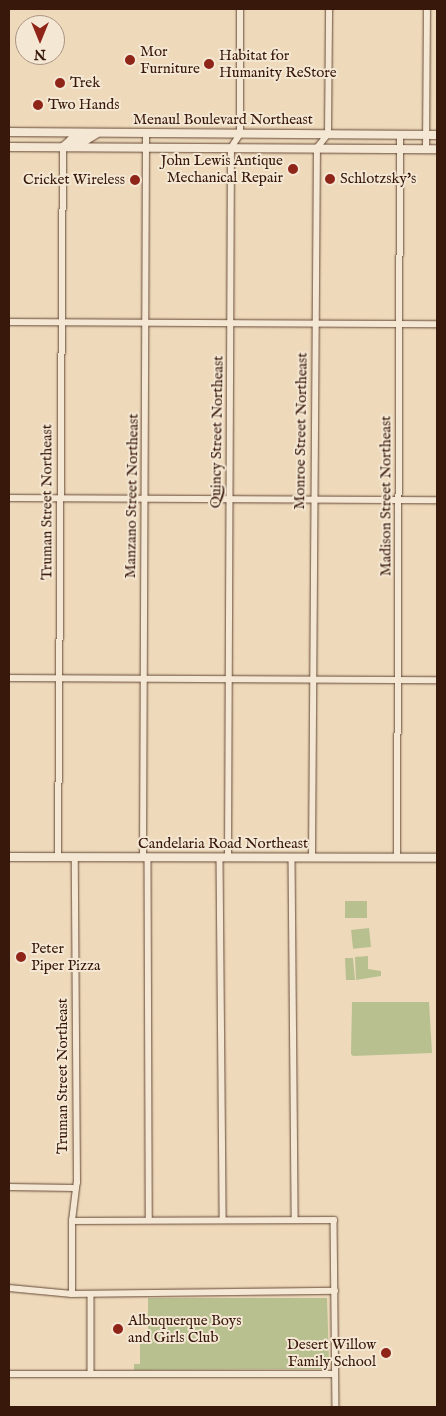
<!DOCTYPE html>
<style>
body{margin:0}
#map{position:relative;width:446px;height:1416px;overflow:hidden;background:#eedabb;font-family:"IM FELL English",serif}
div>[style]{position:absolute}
.green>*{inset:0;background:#b8c090;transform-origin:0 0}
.roads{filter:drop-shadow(0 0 1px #664836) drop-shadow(0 0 1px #664836)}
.street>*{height:5.5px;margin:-2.75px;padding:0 2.75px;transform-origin:2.75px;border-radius:2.75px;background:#f4e7d3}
.secondary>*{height:8px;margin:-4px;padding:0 4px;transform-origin:4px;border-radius:4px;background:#f4e7d3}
.dots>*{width:14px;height:14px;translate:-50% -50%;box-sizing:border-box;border:2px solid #f4e7d3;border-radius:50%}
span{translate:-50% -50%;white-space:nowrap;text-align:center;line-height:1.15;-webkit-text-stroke:4px #f4e7d3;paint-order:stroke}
.poi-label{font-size:15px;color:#38180a}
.left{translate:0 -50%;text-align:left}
.right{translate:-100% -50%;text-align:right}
.street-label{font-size:15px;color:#38180a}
.frame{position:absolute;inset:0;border:10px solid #38180a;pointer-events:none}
.north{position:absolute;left:15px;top:15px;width:50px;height:50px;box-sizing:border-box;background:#f4e7d3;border:1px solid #a99483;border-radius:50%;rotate:180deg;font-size:14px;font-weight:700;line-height:20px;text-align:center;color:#38180a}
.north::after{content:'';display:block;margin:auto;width:18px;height:22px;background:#8f2418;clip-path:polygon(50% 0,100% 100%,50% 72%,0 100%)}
</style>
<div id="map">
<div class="green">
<div style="left:345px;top:901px;width:22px;height:17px"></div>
<div style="left:369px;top:928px;width:19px;height:18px;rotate:84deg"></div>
<div style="clip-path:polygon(368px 956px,368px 969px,381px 971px,381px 976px,356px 980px,355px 957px)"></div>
<div style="clip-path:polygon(345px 958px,353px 958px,355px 980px,346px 980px)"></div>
<div style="clip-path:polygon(352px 1002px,429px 1002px,432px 1053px,353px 1056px,351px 1054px)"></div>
<div style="clip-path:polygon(148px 1298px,327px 1298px,329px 1363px,324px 1369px,134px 1370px,134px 1364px,140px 1364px,140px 1334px,148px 1334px)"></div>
</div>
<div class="roads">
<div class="street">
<div style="left:426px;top:149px;width:140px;rotate:-89.6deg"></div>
<div style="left:9px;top:322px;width:428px;rotate:0.3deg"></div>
<div style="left:9px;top:498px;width:428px;rotate:0.3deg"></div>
<div style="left:9px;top:678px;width:428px;rotate:0.3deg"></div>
<div style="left:58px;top:857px;width:710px;rotate:-89.6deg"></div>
<div style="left:397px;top:857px;width:722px;rotate:-89.76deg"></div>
<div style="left:143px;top:858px;width:725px;rotate:-89.76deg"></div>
<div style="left:148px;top:858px;width:362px;rotate:89.8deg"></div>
<div style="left:220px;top:858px;width:361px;rotate:89.5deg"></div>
<div style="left:228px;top:858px;width:710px;rotate:-89.76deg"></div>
<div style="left:231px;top:148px;width:17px;rotate:-57deg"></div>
<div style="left:240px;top:134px;width:125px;rotate:-90deg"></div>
<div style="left:292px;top:858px;width:361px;rotate:89.5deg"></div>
<div style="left:312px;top:858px;width:710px;rotate:-89.6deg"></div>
<div style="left:317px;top:148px;width:18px;rotate:-52deg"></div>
<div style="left:328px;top:134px;width:125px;rotate:-89.5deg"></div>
<div style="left:9px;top:1187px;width:65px;rotate:0.9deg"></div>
<div style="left:72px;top:1221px;width:262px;rotate:-0.2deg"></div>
<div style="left:334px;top:1220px;width:187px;rotate:89.4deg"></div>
<div style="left:9px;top:1288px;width:63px;rotate:5.4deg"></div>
<div style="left:72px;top:1294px;width:263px;rotate:-0.7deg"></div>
<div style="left:72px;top:1294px;width:73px;rotate:-90deg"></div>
<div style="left:72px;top:1221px;width:38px;rotate:-83deg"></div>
<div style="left:77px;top:1183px;width:325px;rotate:-90.4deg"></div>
<div style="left:91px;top:1294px;width:80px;rotate:90deg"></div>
<div style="left:9px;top:1374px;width:326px"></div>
</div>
<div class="secondary">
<div style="left:9px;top:132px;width:428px;rotate:0.4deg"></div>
<div style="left:9px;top:147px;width:428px;rotate:0.3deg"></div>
<div style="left:63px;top:147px;width:11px;rotate:-41deg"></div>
<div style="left:71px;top:140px;width:15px"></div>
<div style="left:86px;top:140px;width:12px;rotate:-31deg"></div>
<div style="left:9px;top:857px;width:428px;rotate:0.1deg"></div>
</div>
</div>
<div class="dots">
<div style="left:130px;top:60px;background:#8f2418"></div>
<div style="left:209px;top:64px;background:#8f2418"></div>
<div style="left:60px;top:83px;background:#8f2418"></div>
<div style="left:38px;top:105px;background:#8f2418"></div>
<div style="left:293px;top:169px;background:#8f2418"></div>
<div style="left:330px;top:179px;background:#8f2418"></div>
<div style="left:135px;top:180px;background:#8f2418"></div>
<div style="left:21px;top:957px;background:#8f2418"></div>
<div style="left:118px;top:1329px;background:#8f2418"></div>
<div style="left:386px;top:1353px;background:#8f2418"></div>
</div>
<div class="poi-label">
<span class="left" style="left:140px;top:60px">Mor<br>Furniture</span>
<span class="left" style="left:219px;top:64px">Habitat for<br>Humanity ReStore</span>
<span class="left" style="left:70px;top:83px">Trek</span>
<span class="left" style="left:48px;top:105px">Two Hands</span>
<span class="right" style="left:283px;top:169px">John Lewis Antique<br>Mechanical Repair</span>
<span class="left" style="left:340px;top:179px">Schlotzsky's</span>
<span class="right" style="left:125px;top:180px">Cricket Wireless</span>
<span class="left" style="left:31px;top:957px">Peter<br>Piper Pizza</span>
<span class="left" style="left:128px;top:1329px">Albuquerque Boys<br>and Girls Club</span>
<span class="right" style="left:376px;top:1353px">Desert Willow<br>Family School</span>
</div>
<div class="street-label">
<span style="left:223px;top:120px">Menaul Boulevard Northeast</span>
<span style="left:301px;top:431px;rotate:-89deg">Monroe Street Northeast</span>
<span style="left:217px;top:432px;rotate:-89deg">Quincy Street Northeast</span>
<span style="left:132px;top:496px;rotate:-89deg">Manzano Street Northeast</span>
<span style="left:386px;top:496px;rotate:-90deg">Madison Street Northeast</span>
<span style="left:47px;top:502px;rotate:-90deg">Truman Street Northeast</span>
<span style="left:223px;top:844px">Candelaria Road Northeast</span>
<span style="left:63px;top:1076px;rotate:-90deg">Truman Street Northeast</span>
</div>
<div class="frame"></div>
<div class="north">N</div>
</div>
